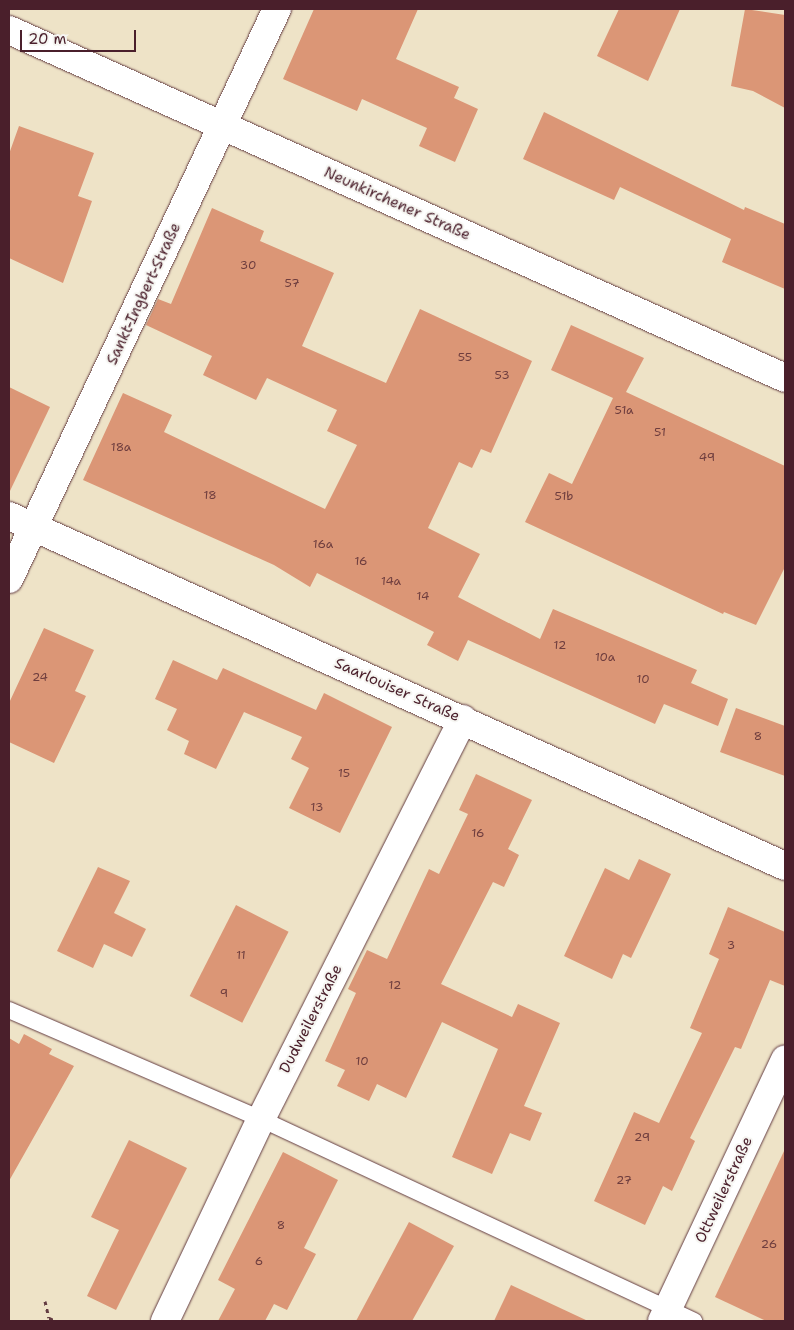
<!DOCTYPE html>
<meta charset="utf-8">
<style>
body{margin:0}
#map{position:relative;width:794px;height:1330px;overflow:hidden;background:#eee3c7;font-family:"Shantell Sans",sans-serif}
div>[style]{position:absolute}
.building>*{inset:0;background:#db9676;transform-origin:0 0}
.path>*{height:3px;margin-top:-1.5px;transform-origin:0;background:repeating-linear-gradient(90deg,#633c42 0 4px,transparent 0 8px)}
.roads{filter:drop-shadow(0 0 1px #633c42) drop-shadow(0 0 1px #633c42)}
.lane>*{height:16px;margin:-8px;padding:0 8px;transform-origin:8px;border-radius:8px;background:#fff}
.street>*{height:28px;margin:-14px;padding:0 14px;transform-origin:14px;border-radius:14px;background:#fff}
span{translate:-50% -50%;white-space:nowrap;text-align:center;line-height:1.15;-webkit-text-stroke:4px #f6f6f2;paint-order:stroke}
.number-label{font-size:12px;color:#6e3d3e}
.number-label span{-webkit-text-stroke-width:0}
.street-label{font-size:15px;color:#4a1f2b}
.frame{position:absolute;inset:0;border:10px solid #4a1f2b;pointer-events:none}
.scale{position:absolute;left:20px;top:30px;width:116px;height:22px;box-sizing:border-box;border:2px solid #4a1f2b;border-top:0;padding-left:6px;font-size:15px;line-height:18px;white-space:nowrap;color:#4a1f2b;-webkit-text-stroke:4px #f6f6f2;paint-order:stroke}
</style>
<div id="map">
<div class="building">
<div style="clip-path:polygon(314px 9px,418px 9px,396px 59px,459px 87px,454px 98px,478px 109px,455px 162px,419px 146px,427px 128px,362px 99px,357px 111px,283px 79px)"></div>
<div style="clip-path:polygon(619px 9px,680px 9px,648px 81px,597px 56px)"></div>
<div style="clip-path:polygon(745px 9px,785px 15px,785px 108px,753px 91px,731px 86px)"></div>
<div style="clip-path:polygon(544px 112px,744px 210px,745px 207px,785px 224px,785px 289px,722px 262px,731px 239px,620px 187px,614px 200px,523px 159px)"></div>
<div style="clip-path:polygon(19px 126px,94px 153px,78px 196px,92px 201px,63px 283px,9px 258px,9px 154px)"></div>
<div style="clip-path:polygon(212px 208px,264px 231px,260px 241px,334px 273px,302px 346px,386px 383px,420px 309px,532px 361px,491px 453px,481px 449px,472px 468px,459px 462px,428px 528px,480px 554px,458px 597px,540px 639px,553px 609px,697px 670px,691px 683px,728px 699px,718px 726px,664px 704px,655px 724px,468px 640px,458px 661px,427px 645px,434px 632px,317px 573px,310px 587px,274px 565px,83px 480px,123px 393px,172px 415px,164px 432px,325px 509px,357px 445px,327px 431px,337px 410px,267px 378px,256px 400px,203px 375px,212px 356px,146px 325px,158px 299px,171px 304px)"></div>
<div style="clip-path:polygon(571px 325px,644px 358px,626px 392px,785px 466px,785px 567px,756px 625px,724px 612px,723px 614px,525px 522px,549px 473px,572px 484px,613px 398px,551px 370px)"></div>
<div style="clip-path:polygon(9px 387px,50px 407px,9px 493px)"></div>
<div style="clip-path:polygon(44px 628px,94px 650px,75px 691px,86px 696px,54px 763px,9px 742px,9px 703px)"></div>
<div style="clip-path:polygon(173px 660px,217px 680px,223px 668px,316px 710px,324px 693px,392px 727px,340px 833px,289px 808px,309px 768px,291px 759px,302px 737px,244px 712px,216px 769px,184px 754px,189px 741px,167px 730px,177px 709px,155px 699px)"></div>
<div style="clip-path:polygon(736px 708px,785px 726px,785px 776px,720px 752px)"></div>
<div style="clip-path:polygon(476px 774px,532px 800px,508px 849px,519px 855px,504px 887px,493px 882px,441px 984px,512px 1017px,518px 1004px,560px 1023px,524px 1106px,542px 1113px,530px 1141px,510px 1133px,492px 1174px,452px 1157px,498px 1049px,442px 1022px,406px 1098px,377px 1084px,369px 1101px,337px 1086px,345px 1070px,325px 1061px,356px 993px,348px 989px,367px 950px,387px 959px,429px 869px,439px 874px,468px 814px,459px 810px)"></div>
<div style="clip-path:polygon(639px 859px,671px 874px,631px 958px,623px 954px,612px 979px,564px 956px,605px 868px,629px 880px)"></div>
<div style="clip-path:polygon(98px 867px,130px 881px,114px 913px,146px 929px,132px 957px,104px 944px,93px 968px,57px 951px)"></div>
<div style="left:236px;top:905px;width:59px;height:102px;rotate:27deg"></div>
<div style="clip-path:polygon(728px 907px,785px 932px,785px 986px,770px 980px,741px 1049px,735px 1047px,690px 1138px,695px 1141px,672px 1191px,663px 1186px,645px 1225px,594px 1201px,634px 1112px,659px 1123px,702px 1033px,690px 1028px,719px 959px,709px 954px)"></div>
<div style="clip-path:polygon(24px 1034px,52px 1049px,49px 1054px,74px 1066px,9px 1181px,9px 1038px,19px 1044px)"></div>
<div style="clip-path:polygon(129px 1140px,187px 1168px,116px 1310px,87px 1296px,119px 1230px,91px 1217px)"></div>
<div style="clip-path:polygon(785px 1149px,785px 1321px,766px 1321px,715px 1297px)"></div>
<div style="clip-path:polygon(283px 1152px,338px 1180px,304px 1248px,316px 1254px,287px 1310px,274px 1304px,265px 1321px,218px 1321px,235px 1289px,218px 1280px)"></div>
<div style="clip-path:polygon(409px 1222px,454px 1246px,412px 1321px,356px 1321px)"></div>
<div style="clip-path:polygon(511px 1285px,588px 1321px,494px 1321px)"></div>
</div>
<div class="path">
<div style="left:45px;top:1301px;width:17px;rotate:77deg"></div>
<div style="left:49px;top:1318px;width:8px;rotate:23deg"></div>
</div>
<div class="roads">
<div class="lane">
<div style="left:9px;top:1010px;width:275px;rotate:23.4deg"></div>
<div style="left:261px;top:1119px;width:478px;rotate:25deg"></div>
</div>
<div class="street">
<div style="left:9px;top:30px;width:850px;rotate:24.15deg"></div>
<div style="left:9px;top:516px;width:851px;rotate:24.28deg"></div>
<div style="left:9px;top:579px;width:630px;rotate:-64.82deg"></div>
<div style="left:165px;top:1321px;width:224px;rotate:-64.6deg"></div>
<div style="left:261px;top:1119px;width:448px;rotate:-63.2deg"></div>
<div style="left:662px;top:1321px;width:289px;rotate:-64.8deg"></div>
</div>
</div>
<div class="number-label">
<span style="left:248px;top:266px">30</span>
<span style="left:292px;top:284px">57</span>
<span style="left:465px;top:358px">55</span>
<span style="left:502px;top:376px">53</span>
<span style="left:624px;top:411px">51a</span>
<span style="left:660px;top:433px">51</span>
<span style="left:121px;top:448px">18a</span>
<span style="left:707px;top:458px">49</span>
<span style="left:210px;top:496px">18</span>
<span style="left:564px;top:497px">51b</span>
<span style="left:323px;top:545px">16a</span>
<span style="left:361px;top:562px">16</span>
<span style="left:391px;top:582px">14a</span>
<span style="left:423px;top:597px">14</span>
<span style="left:560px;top:646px">12</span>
<span style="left:605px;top:658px">10a</span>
<span style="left:40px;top:678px">24</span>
<span style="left:643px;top:680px">10</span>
<span style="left:758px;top:737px">8</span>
<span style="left:344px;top:774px">15</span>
<span style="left:317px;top:808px">13</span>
<span style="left:478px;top:834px">16</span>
<span style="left:731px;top:946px">3</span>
<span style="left:241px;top:956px">11</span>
<span style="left:395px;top:986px">12</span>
<span style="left:224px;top:994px">9</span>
<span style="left:362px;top:1062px">10</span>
<span style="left:642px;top:1138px">29</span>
<span style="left:624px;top:1181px">27</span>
<span style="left:281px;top:1226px">8</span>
<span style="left:769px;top:1245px">26</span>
<span style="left:259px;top:1262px">6</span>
</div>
<div class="street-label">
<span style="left:397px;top:204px;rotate:24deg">Neunkirchener Straße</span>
<span style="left:144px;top:294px;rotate:-65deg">Sankt-Ingbert-Straße</span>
<span style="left:397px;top:690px;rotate:24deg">Saarlouiser Straße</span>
<span style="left:311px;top:1019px;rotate:-63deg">Dudweilerstraße</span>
<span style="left:724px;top:1190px;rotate:-65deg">Ottweilerstraße</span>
</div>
<div class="frame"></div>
<div class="scale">20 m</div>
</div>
